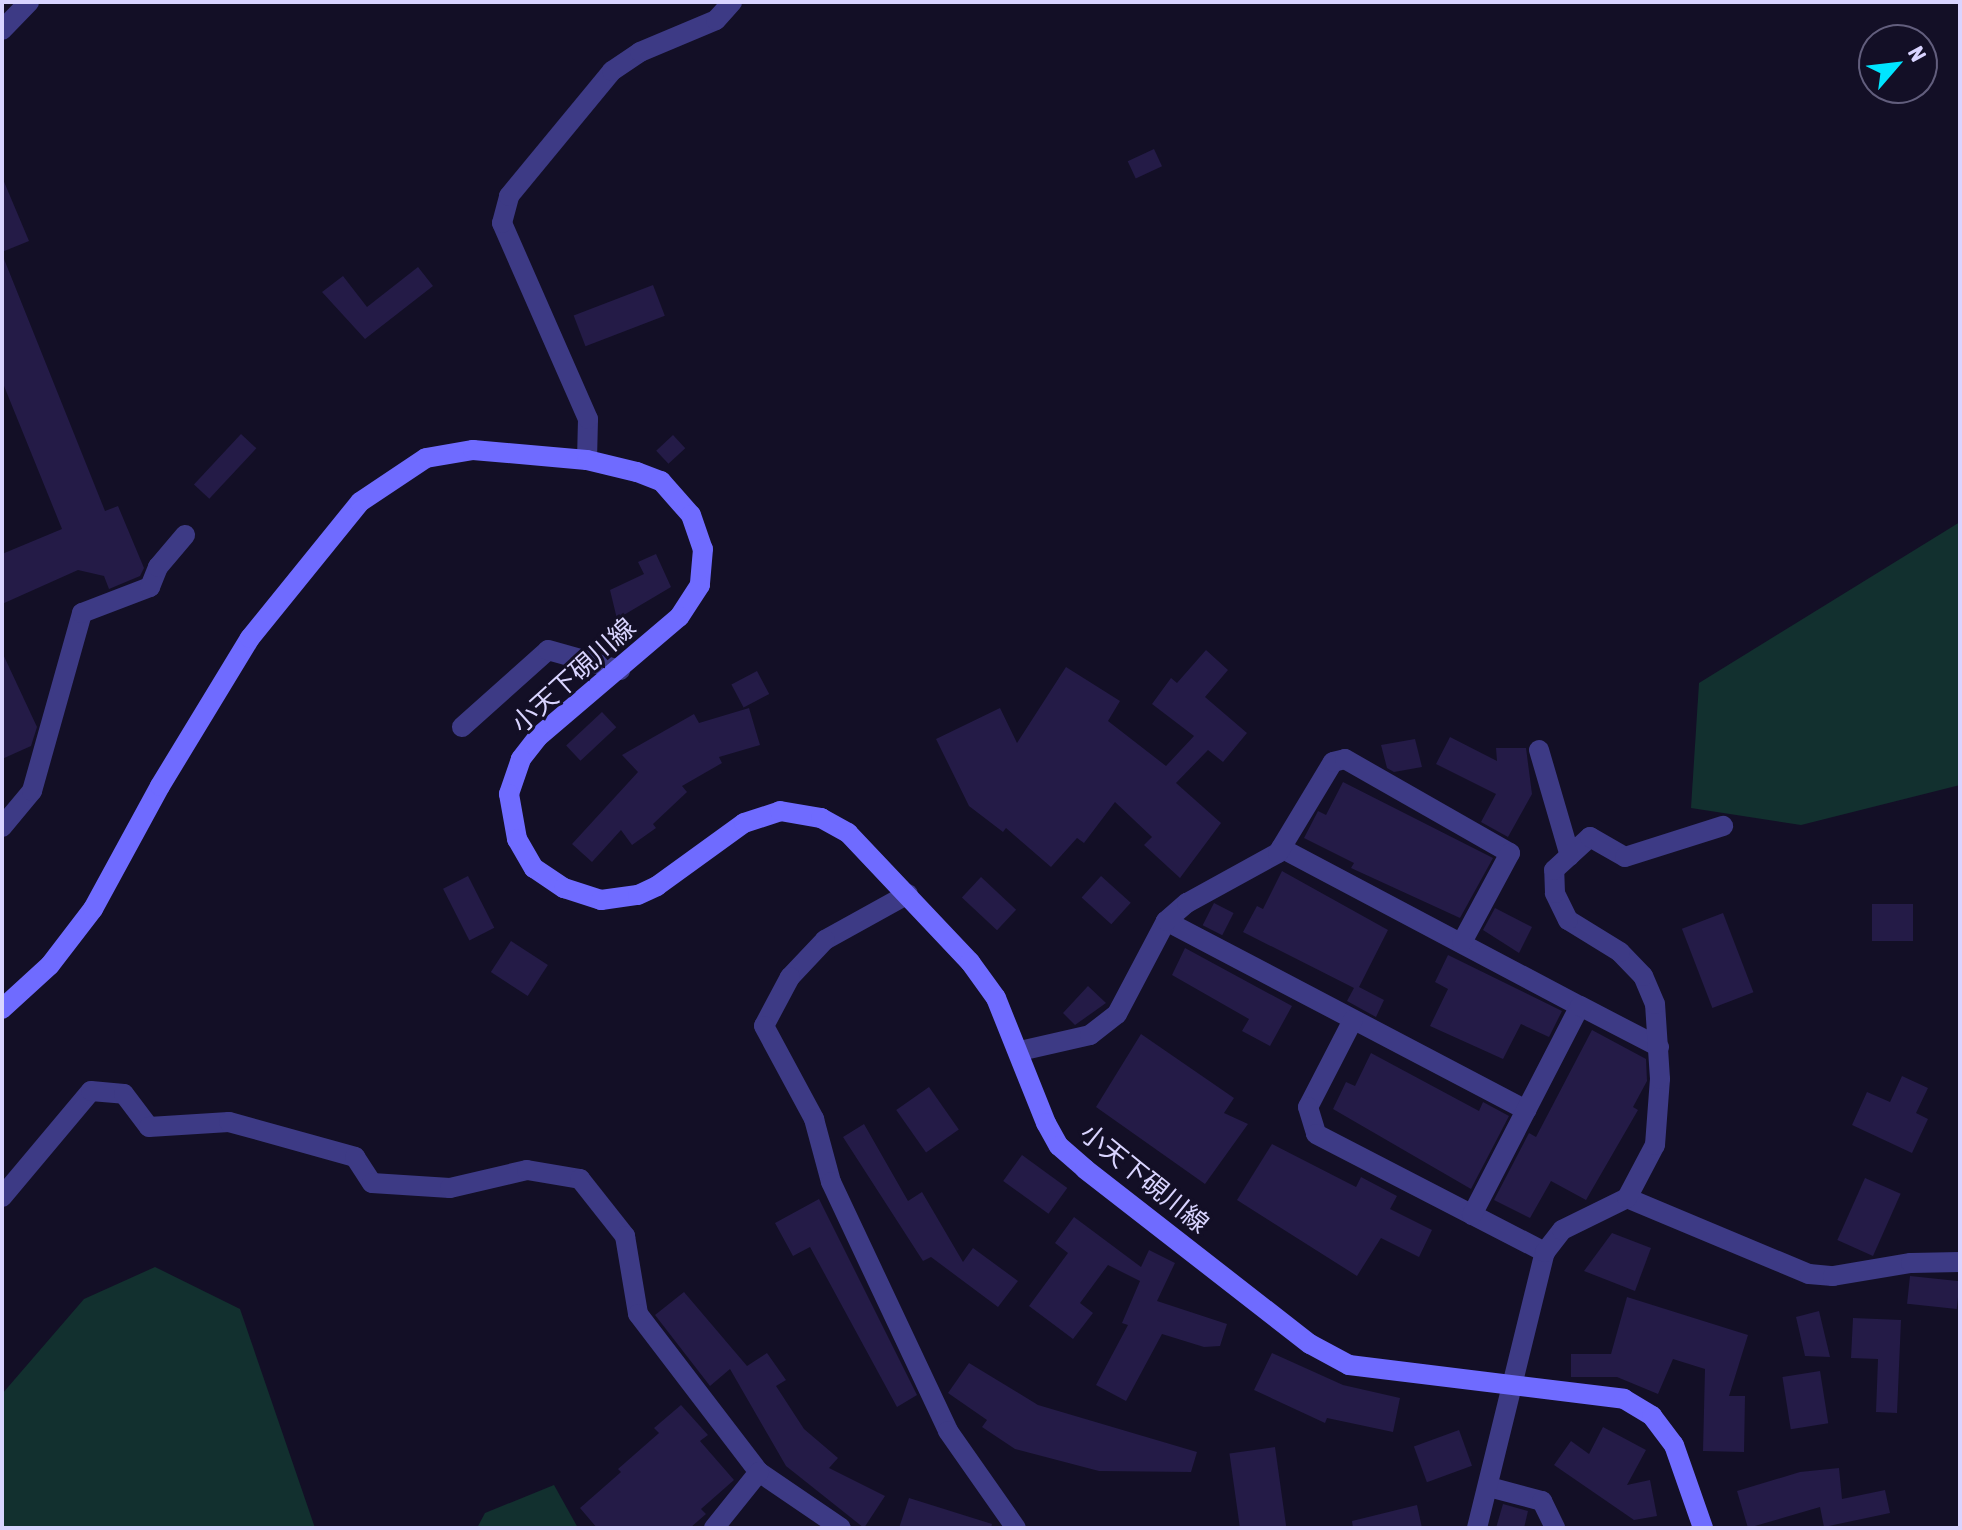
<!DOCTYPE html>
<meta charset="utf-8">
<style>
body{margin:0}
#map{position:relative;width:1962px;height:1530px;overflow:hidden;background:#130f26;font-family:"Asap Condensed","Noto Sans JP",sans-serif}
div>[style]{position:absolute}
.green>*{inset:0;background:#12302f}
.building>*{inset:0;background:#241b47;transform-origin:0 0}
.minor>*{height:20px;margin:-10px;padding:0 10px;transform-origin:10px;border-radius:10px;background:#3d3a85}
.secondary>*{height:20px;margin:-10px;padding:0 10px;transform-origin:10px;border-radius:10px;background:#6f6bff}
span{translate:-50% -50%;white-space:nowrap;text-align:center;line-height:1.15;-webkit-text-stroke:6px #130f26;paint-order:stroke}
.street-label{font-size:26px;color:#d9d4ff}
.frame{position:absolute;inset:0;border:4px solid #d9d4ff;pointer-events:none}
.north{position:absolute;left:1858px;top:24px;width:80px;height:80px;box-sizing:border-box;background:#130f26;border:2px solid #625e7d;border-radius:50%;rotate:62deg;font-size:22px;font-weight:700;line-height:32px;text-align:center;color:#d9d4ff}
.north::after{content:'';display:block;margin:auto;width:28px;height:36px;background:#00e5ff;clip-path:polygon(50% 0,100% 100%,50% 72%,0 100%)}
</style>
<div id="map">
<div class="green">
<div style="clip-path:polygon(1960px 522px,1960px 785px,1801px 825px,1691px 808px,1699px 683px)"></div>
<div style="clip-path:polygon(155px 1267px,240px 1309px,315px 1528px,2px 1528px,2px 1394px,84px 1299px)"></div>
<div style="clip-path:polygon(554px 1485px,578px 1528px,477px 1528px,485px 1513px)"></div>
</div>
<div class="building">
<div style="left:1154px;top:149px;width:19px;height:29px;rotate:65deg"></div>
<div style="clip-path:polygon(2px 177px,29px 241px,2px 252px)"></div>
<div style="clip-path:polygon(2px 254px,105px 511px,118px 506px,144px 568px,140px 576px,109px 589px,104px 576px,78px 570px,2px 604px,2px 554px,62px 529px,2px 381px)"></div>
<div style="clip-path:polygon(418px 267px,433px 286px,365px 339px,322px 292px,343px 276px,367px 307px)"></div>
<div style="left:653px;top:285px;width:33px;height:85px;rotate:69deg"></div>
<div style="left:241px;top:434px;width:21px;height:69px;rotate:43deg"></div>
<div style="left:673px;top:435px;width:18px;height:23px;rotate:47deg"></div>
<div style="clip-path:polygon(656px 554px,671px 587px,617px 619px,610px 590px,644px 574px,638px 562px)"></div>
<div style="clip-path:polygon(1206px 650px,1228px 670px,1205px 697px,1247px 733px,1223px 762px,1208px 750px,1176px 783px,1221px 823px,1180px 878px,1144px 845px,1152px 837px,1115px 802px,1084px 843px,1077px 838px,1051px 867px,1006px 828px,1003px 832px,969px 806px,936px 739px,1000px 708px,1017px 743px,1066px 667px,1120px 701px,1108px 721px,1166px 766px,1194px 736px,1152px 704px,1171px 678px,1177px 683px)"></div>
<div style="clip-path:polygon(2px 652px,37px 727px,31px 746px,2px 759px)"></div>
<div style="left:757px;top:671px;width:26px;height:29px;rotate:62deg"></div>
<div style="clip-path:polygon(749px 708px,760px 745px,719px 757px,722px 763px,682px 786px,687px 792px,653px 824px,656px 828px,632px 845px,621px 830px,592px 862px,572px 844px,638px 772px,622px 755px,694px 714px,699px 723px)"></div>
<div style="left:602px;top:712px;width:21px;height:49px;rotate:47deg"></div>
<div style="clip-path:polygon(1450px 737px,1497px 761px,1496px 748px,1526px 748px,1532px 794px,1508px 837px,1481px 822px,1496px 794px,1436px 764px)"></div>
<div style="clip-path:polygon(1415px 739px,1422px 767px,1394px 772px,1387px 768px,1381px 745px)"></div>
<div style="clip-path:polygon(1343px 782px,1493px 858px,1460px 918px,1351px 868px,1354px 863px,1304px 838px,1318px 811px,1326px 815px)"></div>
<div style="clip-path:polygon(1282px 871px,1388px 930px,1359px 987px,1384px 1000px,1376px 1017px,1347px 1001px,1354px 988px,1243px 932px,1257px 906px,1263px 909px)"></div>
<div style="left:468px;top:876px;width:58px;height:28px;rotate:63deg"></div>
<div style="left:1101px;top:876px;width:40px;height:29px;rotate:42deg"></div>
<div style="left:981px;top:877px;width:48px;height:28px;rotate:43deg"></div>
<div style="left:1214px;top:903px;width:22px;height:25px;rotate:27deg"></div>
<div style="left:1872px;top:904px;width:41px;height:37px"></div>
<div style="clip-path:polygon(1495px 908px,1532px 927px,1519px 953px,1483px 930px)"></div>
<div style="left:1723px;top:913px;width:85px;height:44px;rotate:69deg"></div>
<div style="left:511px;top:941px;width:44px;height:37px;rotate:33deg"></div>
<div style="clip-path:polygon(1185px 948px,1292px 1006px,1270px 1046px,1242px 1031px,1249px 1019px,1172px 975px)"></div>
<div style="clip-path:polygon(1448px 955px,1562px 1011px,1549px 1037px,1521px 1024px,1503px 1059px,1430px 1026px,1448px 989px,1435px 982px)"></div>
<div style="clip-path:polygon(1088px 986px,1106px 1003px,1075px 1025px,1063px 1013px)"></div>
<div style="clip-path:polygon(1592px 1030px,1646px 1059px,1647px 1081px,1633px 1107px,1638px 1110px,1586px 1200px,1551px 1181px,1530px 1218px,1494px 1200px,1529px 1133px,1536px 1137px)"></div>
<div style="clip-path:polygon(1141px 1034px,1234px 1098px,1224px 1113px,1248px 1124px,1205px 1184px,1096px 1107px)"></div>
<div style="clip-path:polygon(1371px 1053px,1479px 1111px,1483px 1102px,1509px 1116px,1471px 1189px,1333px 1109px,1346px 1082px,1355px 1086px)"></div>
<div style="clip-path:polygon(1902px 1076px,1928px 1088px,1916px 1113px,1928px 1119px,1912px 1153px,1852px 1125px,1867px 1092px,1890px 1102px)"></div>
<div style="left:929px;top:1087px;width:52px;height:40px;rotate:55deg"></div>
<div style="clip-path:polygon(864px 1124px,908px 1201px,922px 1192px,963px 1262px,973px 1248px,1018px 1281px,998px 1307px,931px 1257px,923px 1261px,843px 1137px)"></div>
<div style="clip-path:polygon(1272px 1144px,1356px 1187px,1361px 1177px,1397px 1196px,1390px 1209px,1432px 1230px,1419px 1257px,1381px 1238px,1357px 1276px,1237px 1200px)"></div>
<div style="left:1022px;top:1155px;width:56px;height:32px;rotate:36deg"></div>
<div style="left:1865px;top:1178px;width:39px;height:68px;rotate:24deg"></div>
<div style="clip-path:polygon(819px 1199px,917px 1395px,897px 1407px,810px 1247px,793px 1256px,775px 1223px)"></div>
<div style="clip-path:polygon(1074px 1217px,1141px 1267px,1149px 1250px,1175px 1263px,1157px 1301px,1227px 1324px,1220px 1346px,1204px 1347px,1162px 1334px,1126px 1401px,1096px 1385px,1128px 1325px,1122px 1323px,1140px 1281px,1108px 1265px,1080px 1303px,1093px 1313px,1073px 1339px,1029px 1306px,1068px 1253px,1055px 1243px)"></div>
<div style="clip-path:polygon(1612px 1233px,1651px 1248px,1635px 1291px,1584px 1271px)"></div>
<div style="left:1910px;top:1276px;width:50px;height:28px;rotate:6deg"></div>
<div style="clip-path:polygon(684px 1292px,747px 1366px,767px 1353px,786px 1380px,776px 1386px,804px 1429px,838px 1458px,829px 1468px,885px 1496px,864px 1528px,786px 1466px,730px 1369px,710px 1386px,655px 1315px)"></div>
<div style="clip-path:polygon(1627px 1297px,1748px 1335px,1729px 1396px,1745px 1396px,1744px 1452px,1703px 1451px,1705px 1369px,1673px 1359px,1658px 1394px,1617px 1377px,1571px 1377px,1571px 1354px,1611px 1354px)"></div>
<div style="clip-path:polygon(1819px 1311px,1830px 1357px,1805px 1356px,1796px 1317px)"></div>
<div style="clip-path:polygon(1853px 1318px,1901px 1320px,1897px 1413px,1876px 1412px,1878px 1359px,1851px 1358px)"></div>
<div style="clip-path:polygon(1272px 1353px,1343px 1385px,1400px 1398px,1393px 1432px,1327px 1418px,1325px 1423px,1254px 1390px)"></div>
<div style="clip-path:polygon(969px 1363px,1038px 1405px,1197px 1452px,1191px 1472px,1099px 1471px,1015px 1449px,982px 1427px,987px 1420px,948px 1393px)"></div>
<div style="left:1820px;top:1371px;width:53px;height:38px;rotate:81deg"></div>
<div style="clip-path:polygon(681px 1405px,708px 1435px,700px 1441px,734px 1480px,701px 1509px,706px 1514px,690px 1528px,597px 1528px,580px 1508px,621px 1472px,618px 1469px,659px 1433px,654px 1428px)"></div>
<div style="clip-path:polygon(1603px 1427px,1646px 1450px,1627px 1485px,1650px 1480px,1657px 1516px,1634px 1520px,1554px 1465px,1571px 1441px,1589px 1454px)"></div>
<div style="left:1459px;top:1430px;width:38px;height:48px;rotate:70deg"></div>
<div style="left:1275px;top:1447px;width:82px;height:46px;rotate:82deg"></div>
<div style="clip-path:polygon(1839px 1468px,1842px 1499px,1885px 1490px,1890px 1513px,1824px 1527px,1820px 1507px,1748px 1528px,1737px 1491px,1800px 1472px)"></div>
<div style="clip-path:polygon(909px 1498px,992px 1524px,991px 1528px,899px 1528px)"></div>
<div style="clip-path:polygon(1503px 1504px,1528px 1511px,1524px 1528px,1496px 1528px)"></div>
<div style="clip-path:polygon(1417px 1505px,1422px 1528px,1353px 1528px,1352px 1521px)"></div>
</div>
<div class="minor">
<div style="left:2px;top:30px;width:39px;rotate:-46deg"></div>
<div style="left:587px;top:460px;width:41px;rotate:-88.6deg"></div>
<div style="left:588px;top:419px;width:214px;rotate:-113.7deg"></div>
<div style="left:502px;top:223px;width:28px;rotate:-75deg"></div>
<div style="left:509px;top:196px;width:162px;rotate:-50.5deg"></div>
<div style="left:612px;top:71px;width:34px;rotate:-34deg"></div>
<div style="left:640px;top:52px;width:82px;rotate:-22.8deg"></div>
<div style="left:716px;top:20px;width:24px;rotate:-48deg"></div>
<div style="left:462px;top:727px;width:115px;rotate:-41.8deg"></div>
<div style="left:548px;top:650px;width:75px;rotate:15.5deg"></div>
<div style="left:1539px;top:750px;width:110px;rotate:73.7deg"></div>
<div style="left:2px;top:827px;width:47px;rotate:-50.2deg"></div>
<div style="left:32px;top:791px;width:185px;rotate:-74.3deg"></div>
<div style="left:82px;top:613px;width:73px;rotate:-20.9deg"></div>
<div style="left:150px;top:587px;width:22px;rotate:-68deg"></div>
<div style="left:158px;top:567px;width:42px;rotate:-49.8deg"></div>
<div style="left:1281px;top:848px;width:338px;rotate:27.9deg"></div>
<div style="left:908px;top:894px;width:95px;rotate:151deg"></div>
<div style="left:825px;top:940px;width:51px;rotate:133.4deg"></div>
<div style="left:790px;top:977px;width:55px;rotate:118deg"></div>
<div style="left:764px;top:1026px;width:106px;rotate:61.7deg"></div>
<div style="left:814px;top:1119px;width:65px;rotate:74.9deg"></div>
<div style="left:831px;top:1182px;width:275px;rotate:64.8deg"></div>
<div style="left:948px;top:1431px;width:118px;rotate:55deg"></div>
<div style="left:1166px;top:921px;width:407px;rotate:27.7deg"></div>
<div style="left:1353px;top:1020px;width:98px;rotate:117.3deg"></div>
<div style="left:1308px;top:1107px;width:28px;rotate:73deg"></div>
<div style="left:1316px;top:1134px;width:258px;rotate:27.3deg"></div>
<div style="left:1020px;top:1051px;width:72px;rotate:-12.9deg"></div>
<div style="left:1090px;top:1035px;width:34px;rotate:-38deg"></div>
<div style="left:1117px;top:1014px;width:105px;rotate:-62.2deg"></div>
<div style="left:1166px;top:921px;width:28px;rotate:-41deg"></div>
<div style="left:1187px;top:903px;width:104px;rotate:-28.8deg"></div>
<div style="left:1278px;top:853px;width:106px;rotate:-58.9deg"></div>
<div style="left:1333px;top:762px;width:12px;rotate:-14deg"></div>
<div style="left:1345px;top:759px;width:190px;rotate:29.7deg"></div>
<div style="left:1510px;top:853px;width:101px;rotate:118.3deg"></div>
<div style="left:2px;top:1197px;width:138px;rotate:-50deg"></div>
<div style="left:91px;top:1091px;width:33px;rotate:5deg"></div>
<div style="left:124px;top:1094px;width:41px;rotate:52.9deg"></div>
<div style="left:149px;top:1127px;width:80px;rotate:-3.6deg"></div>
<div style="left:229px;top:1122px;width:131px;rotate:15.5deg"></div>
<div style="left:355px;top:1157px;width:31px;rotate:57deg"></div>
<div style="left:372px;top:1183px;width:78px;rotate:3.7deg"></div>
<div style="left:450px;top:1188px;width:79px;rotate:-13.2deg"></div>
<div style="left:527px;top:1170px;width:54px;rotate:9.6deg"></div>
<div style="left:580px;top:1179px;width:73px;rotate:51.7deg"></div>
<div style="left:625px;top:1236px;width:79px;rotate:80.5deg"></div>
<div style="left:638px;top:1314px;width:199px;rotate:52.6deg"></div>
<div style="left:759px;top:1472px;width:99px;rotate:34.3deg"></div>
<div style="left:1627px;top:1198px;width:197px;rotate:22.7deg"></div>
<div style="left:1809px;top:1274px;width:24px;rotate:5deg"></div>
<div style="left:1833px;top:1276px;width:79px;rotate:-9.5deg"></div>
<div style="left:1911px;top:1263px;width:49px;rotate:-1.2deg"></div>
<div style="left:1472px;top:1215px;width:235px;rotate:-62.7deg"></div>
<div style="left:1580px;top:1006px;width:89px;rotate:27.4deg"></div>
<div style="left:1489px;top:1487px;width:55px;rotate:14.8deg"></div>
<div style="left:1542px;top:1501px;width:30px;rotate:64deg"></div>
<div style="left:714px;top:1528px;width:72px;rotate:-51.2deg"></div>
<div style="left:1477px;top:1528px;width:284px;rotate:-76.2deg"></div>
<div style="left:1545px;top:1252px;width:28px;rotate:-52deg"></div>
<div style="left:1562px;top:1230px;width:72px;rotate:-26.2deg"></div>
<div style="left:1627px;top:1198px;width:60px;rotate:-62.2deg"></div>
<div style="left:1655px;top:1145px;width:66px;rotate:-85.7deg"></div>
<div style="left:1660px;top:1079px;width:75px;rotate:-93.8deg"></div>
<div style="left:1655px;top:1004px;width:30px;rotate:-113deg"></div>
<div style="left:1643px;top:976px;width:33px;rotate:-134deg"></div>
<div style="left:1620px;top:952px;width:61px;rotate:-148.4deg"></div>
<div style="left:1568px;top:920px;width:30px;rotate:-116deg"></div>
<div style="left:1555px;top:893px;width:23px;rotate:-92deg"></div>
<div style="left:1554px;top:870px;width:49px;rotate:-42.5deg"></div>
<div style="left:1590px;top:837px;width:40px;rotate:29.7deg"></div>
<div style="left:1625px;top:857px;width:103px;rotate:-17.6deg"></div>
</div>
<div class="secondary">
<div style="left:2px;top:1009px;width:65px;rotate:-42.5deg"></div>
<div style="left:50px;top:965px;width:71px;rotate:-52.5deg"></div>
<div style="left:93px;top:909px;width:140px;rotate:-61.4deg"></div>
<div style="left:160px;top:786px;width:173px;rotate:-58.7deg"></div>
<div style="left:250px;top:638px;width:175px;rotate:-51deg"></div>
<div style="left:360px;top:502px;width:79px;rotate:-33.7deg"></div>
<div style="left:426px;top:458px;width:48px;rotate:-9.7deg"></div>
<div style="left:473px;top:450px;width:114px;rotate:5deg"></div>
<div style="left:587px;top:460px;width:51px;rotate:13.5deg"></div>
<div style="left:637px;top:472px;width:26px;rotate:21deg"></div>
<div style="left:661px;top:481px;width:45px;rotate:48.6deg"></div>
<div style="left:691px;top:515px;width:36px;rotate:71deg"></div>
<div style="left:703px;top:549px;width:36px;rotate:95deg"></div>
<div style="left:700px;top:585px;width:38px;rotate:123deg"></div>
<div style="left:679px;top:617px;width:185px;rotate:139.6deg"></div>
<div style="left:538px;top:737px;width:28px;rotate:128deg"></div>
<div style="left:521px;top:759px;width:37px;rotate:109deg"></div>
<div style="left:509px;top:794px;width:46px;rotate:79.9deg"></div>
<div style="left:517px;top:839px;width:34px;rotate:60deg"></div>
<div style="left:534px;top:868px;width:36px;rotate:34deg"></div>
<div style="left:564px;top:888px;width:39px;rotate:18deg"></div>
<div style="left:601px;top:900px;width:37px;rotate:-8deg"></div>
<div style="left:638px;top:895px;width:21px;rotate:-25deg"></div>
<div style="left:657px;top:886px;width:107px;rotate:-35.9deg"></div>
<div style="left:744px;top:823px;width:38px;rotate:-18deg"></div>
<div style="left:780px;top:811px;width:42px;rotate:9.7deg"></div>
<div style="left:821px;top:818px;width:31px;rotate:29deg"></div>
<div style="left:848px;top:833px;width:178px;rotate:46.6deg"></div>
<div style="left:970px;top:962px;width:44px;rotate:54.2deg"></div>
<div style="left:996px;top:998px;width:135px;rotate:68.2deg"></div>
<div style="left:1046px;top:1123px;width:26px;rotate:61deg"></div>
<div style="left:1059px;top:1146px;width:35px;rotate:41deg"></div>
<div style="left:1085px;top:1169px;width:285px;rotate:37.9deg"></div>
<div style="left:1310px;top:1344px;width:44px;rotate:28.3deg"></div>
<div style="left:1349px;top:1365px;width:277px;rotate:7deg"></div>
<div style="left:1624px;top:1399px;width:33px;rotate:31deg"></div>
<div style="left:1652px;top:1416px;width:36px;rotate:53deg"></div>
<div style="left:1674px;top:1445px;width:88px;rotate:70.7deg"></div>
</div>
<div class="street-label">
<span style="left:574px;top:676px;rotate:-42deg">小天下硯川線</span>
<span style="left:1144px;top:1179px;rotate:39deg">小天下硯川線</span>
</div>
<div class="frame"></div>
<div class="north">N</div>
</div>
